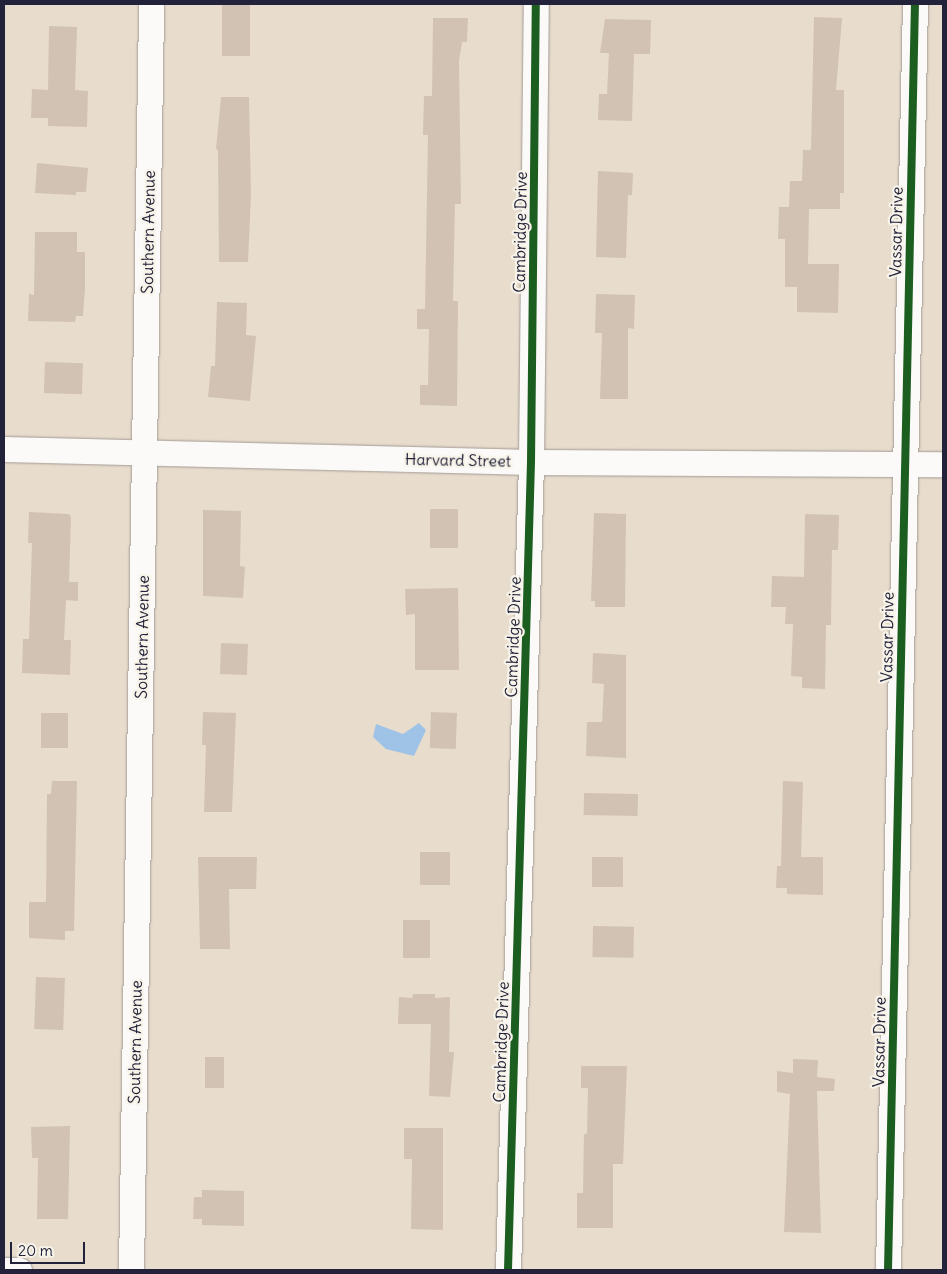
<!DOCTYPE html>
<style>
body{margin:0}
#map{position:relative;width:947px;height:1274px;overflow:hidden;background:#e8dccd;font-family:Delius,sans-serif}
div>[style]{position:absolute}
.water>*{inset:0;background:#9fc3e6}
.building>*{inset:0;background:#d2c2b3;transform-origin:0 0}
.roads{filter:drop-shadow(0 0 1px #a29b95) drop-shadow(0 0 1px #a29b95)}
.minor>*{height:25px;margin:-12.5px;padding:0 12.5px;transform-origin:12.5px;border-radius:12.5px;background:#fcfaf8}
.cycleway>*{height:8px;margin:-4px;padding:0 4px;transform-origin:4px;border-radius:4px;background:#1b5e20}
span{translate:-50% -50%;white-space:nowrap;text-align:center;line-height:1.15;-webkit-text-stroke:4.5px #f7f3e8;paint-order:stroke}
.street-label{font-size:16px;color:#22223b}
.frame{position:absolute;inset:0;border:5px solid #22223b;pointer-events:none}
.scale{position:absolute;left:10px;top:1242px;width:75px;height:22px;box-sizing:border-box;border:2px solid #22223b;border-top:0;padding-left:6px;font-size:15px;line-height:18px;white-space:nowrap;color:#22223b;-webkit-text-stroke:4px #f7f3e8;paint-order:stroke}
</style>
<div id="map">
<div class="water">
<div style="clip-path:polygon(419px 723px,426px 730px,414px 756px,386px 749px,373px 737px,376px 724px,403px 734px)"></div>
</div>
<div class="building">
<div style="left:222px;top:4px;width:28px;height:52px"></div>
<div style="clip-path:polygon(814px 17px,842px 18px,836px 90px,844px 90px,844px 193px,840px 193px,840px 209px,809px 209px,808px 264px,839px 264px,838px 313px,797px 312px,797px 287px,785px 287px,785px 239px,778px 239px,779px 207px,789px 207px,790px 181px,802px 181px,803px 150px,811px 150px)"></div>
<div style="clip-path:polygon(433px 18px,468px 18px,467px 42px,462px 42px,459px 61px,461px 204px,455px 204px,453px 301px,458px 301px,457px 406px,420px 405px,420px 385px,428px 385px,429px 329px,417px 329px,417px 309px,425px 309px,428px 135px,423px 135px,424px 96px,432px 96px)"></div>
<div style="clip-path:polygon(605px 19px,651px 20px,650px 54px,634px 54px,632px 121px,598px 120px,599px 94px,607px 94px,609px 53px,600px 53px)"></div>
<div style="clip-path:polygon(49px 26px,77px 27px,75px 90px,88px 91px,87px 127px,48px 126px,48px 118px,31px 118px,32px 89px,48px 90px)"></div>
<div style="clip-path:polygon(221px 97px,249px 97px,251px 194px,248px 262px,219px 262px,218px 150px,216px 149px)"></div>
<div style="clip-path:polygon(37px 163px,88px 168px,86px 192px,76px 192px,76px 195px,35px 193px)"></div>
<div style="clip-path:polygon(598px 171px,633px 173px,632px 195px,628px 195px,626px 258px,596px 257px)"></div>
<div style="clip-path:polygon(35px 232px,77px 232px,77px 252px,85px 252px,85px 288px,83px 316px,76px 316px,75px 322px,28px 321px,29px 294px,34px 295px)"></div>
<div style="clip-path:polygon(596px 294px,635px 295px,634px 329px,628px 328px,628px 399px,600px 399px,602px 333px,595px 333px)"></div>
<div style="clip-path:polygon(217px 302px,247px 303px,246px 335px,256px 336px,250px 401px,208px 397px,211px 366px,215px 366px)"></div>
<div style="left:45px;top:362px;width:38px;height:31px;rotate:2deg"></div>
<div style="left:430px;top:509px;width:28px;height:39px"></div>
<div style="clip-path:polygon(203px 510px,241px 511px,240px 566px,245px 567px,243px 598px,203px 596px)"></div>
<div style="clip-path:polygon(29px 512px,69px 514px,71px 517px,69px 582px,78px 582px,78px 601px,66px 600px,64px 640px,71px 640px,70px 675px,22px 673px,23px 639px,29px 639px,32px 543px,28px 543px)"></div>
<div style="clip-path:polygon(594px 513px,626px 514px,625px 607px,595px 607px,595px 601px,591px 601px)"></div>
<div style="clip-path:polygon(805px 514px,839px 515px,838px 550px,832px 550px,831px 625px,826px 625px,825px 689px,802px 688px,802px 677px,791px 676px,793px 624px,785px 624px,786px 607px,771px 607px,772px 576px,804px 577px)"></div>
<div style="clip-path:polygon(458px 588px,459px 670px,415px 670px,415px 614px,406px 615px,405px 589px)"></div>
<div style="left:221px;top:643px;width:27px;height:31px;rotate:2deg"></div>
<div style="clip-path:polygon(593px 653px,626px 655px,626px 758px,586px 756px,587px 722px,602px 722px,604px 684px,592px 683px)"></div>
<div style="clip-path:polygon(203px 712px,236px 713px,232px 812px,204px 812px,206px 745px,202px 745px)"></div>
<div style="left:431px;top:712px;width:26px;height:36px;rotate:2deg"></div>
<div style="left:41px;top:713px;width:27px;height:35px"></div>
<div style="clip-path:polygon(52px 781px,77px 781px,74px 931px,65px 931px,65px 940px,29px 938px,29px 902px,46px 902px,47px 794px,51px 794px)"></div>
<div style="clip-path:polygon(783px 781px,803px 782px,801px 857px,823px 857px,823px 895px,787px 894px,787px 888px,776px 888px,777px 866px,781px 866px)"></div>
<div style="left:584px;top:793px;width:54px;height:22px;rotate:1deg"></div>
<div style="left:420px;top:852px;width:30px;height:33px"></div>
<div style="clip-path:polygon(198px 857px,257px 857px,256px 889px,229px 889px,230px 949px,200px 949px)"></div>
<div style="left:623px;top:857px;width:30px;height:31px;rotate:90deg"></div>
<div style="left:403px;top:920px;width:27px;height:38px"></div>
<div style="left:593px;top:926px;width:41px;height:31px;rotate:1deg"></div>
<div style="left:36px;top:977px;width:29px;height:52px;rotate:2deg"></div>
<div style="clip-path:polygon(413px 994px,435px 994px,435px 998px,450px 997px,449px 1052px,454px 1052px,450px 1097px,429px 1096px,431px 1024px,398px 1024px,399px 997px,412px 998px)"></div>
<div style="left:205px;top:1057px;width:19px;height:31px"></div>
<div style="clip-path:polygon(793px 1059px,818px 1060px,817px 1077px,835px 1079px,834px 1091px,817px 1091px,821px 1233px,784px 1232px,790px 1094px,777px 1092px,777px 1071px,793px 1073px)"></div>
<div style="clip-path:polygon(581px 1066px,627px 1066px,623px 1164px,613px 1164px,613px 1228px,577px 1228px,577px 1193px,583px 1193px,584px 1134px,587px 1134px,588px 1088px,581px 1088px)"></div>
<div style="clip-path:polygon(70px 1126px,68px 1219px,37px 1219px,38px 1158px,32px 1158px,31px 1127px)"></div>
<div style="clip-path:polygon(404px 1128px,443px 1128px,443px 1230px,411px 1229px,412px 1159px,404px 1159px)"></div>
<div style="clip-path:polygon(202px 1190px,244px 1191px,244px 1226px,202px 1225px,202px 1219px,193px 1219px,194px 1197px,202px 1197px)"></div>
</div>
<div class="roads">
<div class="minor">
<div style="left:4px;top:449px;width:527px;rotate:1.41deg"></div>
<div style="left:531px;top:462px;width:412px;rotate:0.3deg"></div>
<div style="left:4px;top:1270px;width:15px"></div>
<div style="left:131px;top:1270px;width:1266px;rotate:-89.09deg"></div>
<div style="left:508px;top:1270px;width:808px;rotate:-88.37deg"></div>
<div style="left:531px;top:462px;width:458px;rotate:-89.4deg"></div>
<div style="left:888px;top:1270px;width:1266px;rotate:-88.78deg"></div>
</div>
</div>
<div class="cycleway">
<div style="left:508px;top:1270px;width:808px;rotate:-88.37deg"></div>
<div style="left:531px;top:462px;width:458px;rotate:-89.4deg"></div>
<div style="left:888px;top:1270px;width:1266px;rotate:-88.78deg"></div>
</div>
<div class="street-label">
<span style="left:148px;top:232px;rotate:-89deg">Southern Avenue</span>
<span style="left:520px;top:232px;rotate:-89deg">Cambridge Drive</span>
<span style="left:896px;top:232px;rotate:-89deg">Vassar Drive</span>
<span style="left:458px;top:460px;rotate:1deg">Harvard Street</span>
<span style="left:142px;top:637px;rotate:-89deg">Southern Avenue</span>
<span style="left:513px;top:637px;rotate:-88deg">Cambridge Drive</span>
<span style="left:887px;top:637px;rotate:-89deg">Vassar Drive</span>
<span style="left:135px;top:1042px;rotate:-89deg">Southern Avenue</span>
<span style="left:501px;top:1042px;rotate:-88deg">Cambridge Drive</span>
<span style="left:879px;top:1042px;rotate:-89deg">Vassar Drive</span>
</div>
<div class="frame"></div>
<div class="scale">20 m</div>
</div>
